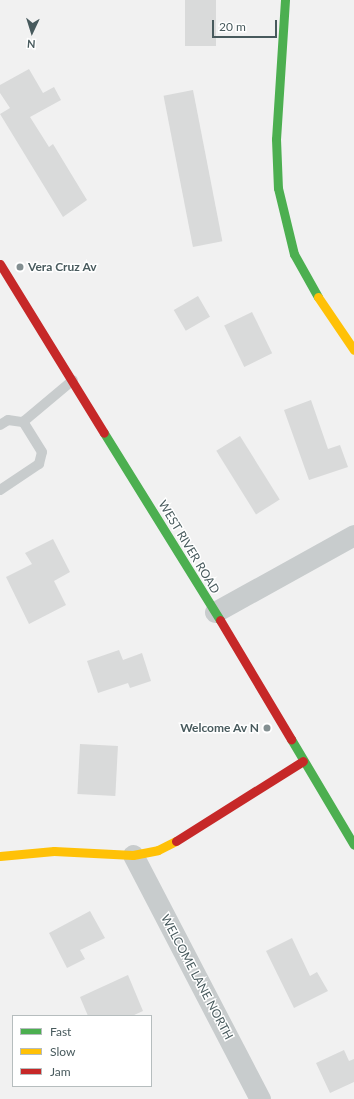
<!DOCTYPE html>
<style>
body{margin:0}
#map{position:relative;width:354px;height:1099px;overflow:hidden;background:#f1f1f1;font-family:Lato,sans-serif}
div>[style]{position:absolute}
.building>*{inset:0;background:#d9dada;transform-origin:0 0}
.lane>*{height:10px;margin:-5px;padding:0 5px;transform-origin:5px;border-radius:5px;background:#c8cccd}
.street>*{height:21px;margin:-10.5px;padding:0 10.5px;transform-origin:10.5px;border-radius:10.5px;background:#c8cccd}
.fast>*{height:9px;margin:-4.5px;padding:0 4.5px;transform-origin:4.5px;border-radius:4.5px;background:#4caf50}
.slow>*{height:9px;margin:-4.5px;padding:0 4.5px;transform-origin:4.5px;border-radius:4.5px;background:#ffc107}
.jam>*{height:9px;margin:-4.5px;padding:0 4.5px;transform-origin:4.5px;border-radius:4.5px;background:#c62828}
.dots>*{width:11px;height:11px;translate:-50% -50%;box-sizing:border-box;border:2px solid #fff;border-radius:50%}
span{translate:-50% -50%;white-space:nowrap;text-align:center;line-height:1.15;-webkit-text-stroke:3px #fff;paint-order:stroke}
.poi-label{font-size:12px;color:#485a5d;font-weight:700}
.left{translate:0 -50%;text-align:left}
.right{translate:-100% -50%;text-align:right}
.street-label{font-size:12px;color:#485a5d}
.legend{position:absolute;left:12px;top:1015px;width:140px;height:72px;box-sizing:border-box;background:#fff;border:1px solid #b6bdbe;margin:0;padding:5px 7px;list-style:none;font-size:12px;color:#485a5d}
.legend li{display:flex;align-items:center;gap:8px;height:20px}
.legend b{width:20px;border:1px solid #b6bdbe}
.north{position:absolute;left:12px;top:12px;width:40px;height:40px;-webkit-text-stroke:3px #fff;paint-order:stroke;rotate:184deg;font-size:11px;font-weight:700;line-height:16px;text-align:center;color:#485a5d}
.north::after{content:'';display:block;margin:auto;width:14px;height:18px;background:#485a5d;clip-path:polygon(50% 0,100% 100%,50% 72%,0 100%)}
.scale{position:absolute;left:212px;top:20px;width:65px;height:18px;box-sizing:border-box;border:2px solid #485a5d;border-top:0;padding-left:5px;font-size:12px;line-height:14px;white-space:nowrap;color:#485a5d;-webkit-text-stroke:3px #fff;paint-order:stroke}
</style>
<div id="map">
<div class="building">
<div style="left:185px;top:0;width:31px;height:46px"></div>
<div style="clip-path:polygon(29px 69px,43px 93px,54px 87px,61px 100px,30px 117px,49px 147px,53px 144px,87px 200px,63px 217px,0 114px,10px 108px,0 93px,0 85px)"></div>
<div style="left:193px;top:90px;width:154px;height:30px;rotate:79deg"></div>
<div style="left:198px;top:296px;width:24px;height:28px;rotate:60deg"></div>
<div style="left:252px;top:312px;width:46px;height:31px;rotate:64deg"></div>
<div style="clip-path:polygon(311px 400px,328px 449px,340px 445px,348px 467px,309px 480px,284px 410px)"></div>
<div style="left:240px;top:436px;width:75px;height:28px;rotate:58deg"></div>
<div style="clip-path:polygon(53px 539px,70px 572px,54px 581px,66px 605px,29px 624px,6px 577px,32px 564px,25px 553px)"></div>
<div style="clip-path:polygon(119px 650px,123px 660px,142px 653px,151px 681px,130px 688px,128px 683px,98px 693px,87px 661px)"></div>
<div style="left:80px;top:744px;width:38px;height:50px;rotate:3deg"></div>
<div style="clip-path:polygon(90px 911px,105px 938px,80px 950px,85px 959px,67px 968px,49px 933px)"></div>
<div style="clip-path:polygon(292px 938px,310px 976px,317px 972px,328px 991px,294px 1008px,266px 951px)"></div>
<div style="clip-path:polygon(128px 975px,143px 1011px,132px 1016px,88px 1016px,80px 997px)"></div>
<div style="clip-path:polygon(344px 1050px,349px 1061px,354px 1059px,354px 1082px,330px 1093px,316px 1063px)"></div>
</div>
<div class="lane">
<div style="left:0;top:425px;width:9px;rotate:-32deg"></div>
<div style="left:8px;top:420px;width:15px;rotate:8deg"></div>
<div style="left:23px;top:422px;width:65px;rotate:-40deg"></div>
<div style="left:0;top:490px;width:47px;rotate:-33.7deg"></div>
<div style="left:39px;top:464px;width:12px;rotate:-76deg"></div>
<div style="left:42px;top:452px;width:36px;rotate:-122deg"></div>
</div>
<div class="street">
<div style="left:215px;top:612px;width:159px;rotate:-29deg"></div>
<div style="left:133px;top:855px;width:275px;rotate:62.5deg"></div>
</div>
<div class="fast">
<div style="left:285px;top:0;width:139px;rotate:93.7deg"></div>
<div style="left:276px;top:139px;width:49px;rotate:87.7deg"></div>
<div style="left:278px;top:188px;width:68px;rotate:76.4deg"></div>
<div style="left:294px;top:254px;width:49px;rotate:60.8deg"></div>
<div style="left:104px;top:433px;width:220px;rotate:58.2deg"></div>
<div style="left:291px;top:739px;width:123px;rotate:59.3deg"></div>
</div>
<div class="slow">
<div style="left:318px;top:297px;width:64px;rotate:55.8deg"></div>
<div style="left:0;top:856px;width:54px;rotate:-5.3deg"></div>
<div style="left:54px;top:851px;width:79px;rotate:2.9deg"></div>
<div style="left:133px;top:855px;width:25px;rotate:-11deg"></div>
<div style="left:158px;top:850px;width:20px;rotate:-27deg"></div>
</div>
<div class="jam">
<div style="left:0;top:264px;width:198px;rotate:58.4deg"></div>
<div style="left:220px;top:620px;width:139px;rotate:59.2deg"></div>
<div style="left:176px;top:841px;width:150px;rotate:-32.2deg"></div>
</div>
<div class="dots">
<div style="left:20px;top:267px;background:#838f91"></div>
<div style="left:267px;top:728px;background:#838f91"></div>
</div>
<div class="poi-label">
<span class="left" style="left:28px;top:267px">Vera Cruz Av</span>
<span class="right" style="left:259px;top:728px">Welcome Av N</span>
</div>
<div class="street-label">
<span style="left:189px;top:547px;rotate:59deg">WEST RIVER ROAD</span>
<span style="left:197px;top:977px;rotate:62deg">WELCOME LANE NORTH</span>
</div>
<ul class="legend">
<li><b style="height:5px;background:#4caf50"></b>Fast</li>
<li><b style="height:5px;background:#ffc107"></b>Slow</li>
<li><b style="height:5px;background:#c62828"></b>Jam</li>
</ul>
<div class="north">N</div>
<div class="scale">20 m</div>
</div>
